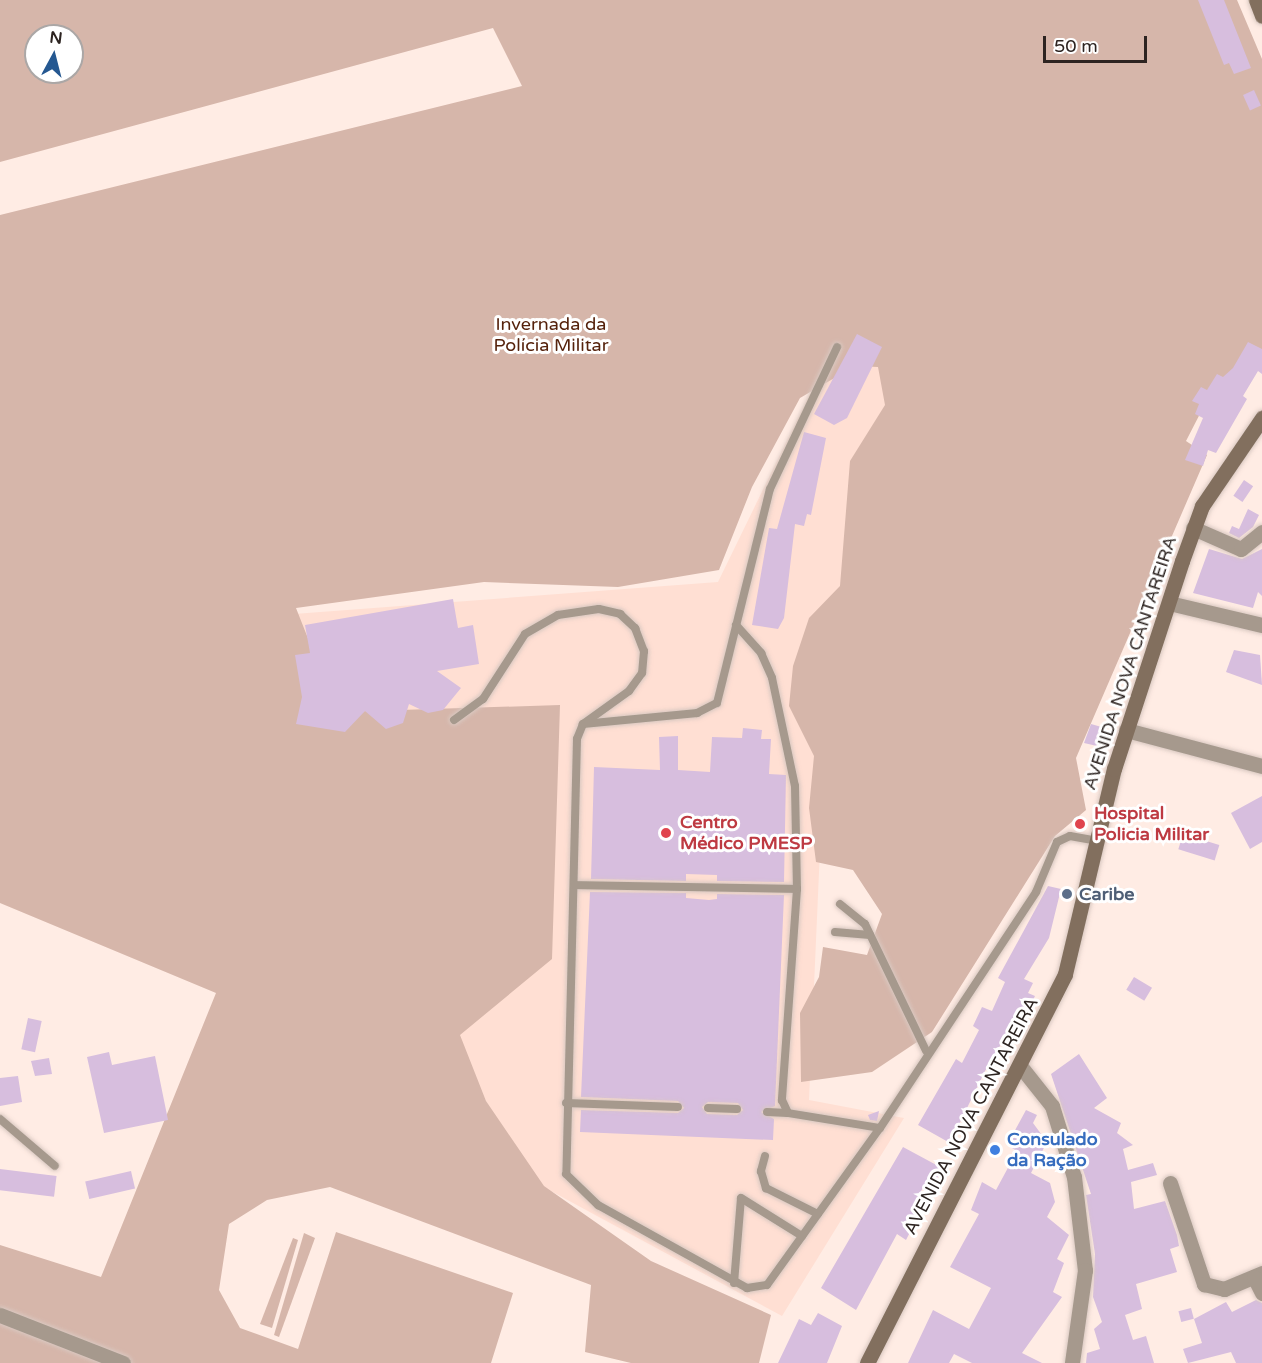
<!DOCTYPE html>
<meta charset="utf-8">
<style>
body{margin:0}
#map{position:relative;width:1262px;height:1363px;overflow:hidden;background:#ffece4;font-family:"Varela Round",sans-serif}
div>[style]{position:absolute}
.built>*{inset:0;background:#ffdfd3}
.green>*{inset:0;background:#d6b6aa}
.building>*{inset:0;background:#d7bede;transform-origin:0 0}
.roads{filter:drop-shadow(0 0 2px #d9c8c1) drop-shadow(0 0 2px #d9c8c1)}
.service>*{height:8px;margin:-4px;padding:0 4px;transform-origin:4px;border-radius:4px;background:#a6998d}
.minor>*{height:15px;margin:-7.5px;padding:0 7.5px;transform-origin:7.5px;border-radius:7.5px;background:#a6998d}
.secondary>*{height:15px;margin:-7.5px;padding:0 7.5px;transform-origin:7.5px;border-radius:7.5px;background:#826f5e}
.dots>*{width:16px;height:16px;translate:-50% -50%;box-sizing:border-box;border:3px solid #fff;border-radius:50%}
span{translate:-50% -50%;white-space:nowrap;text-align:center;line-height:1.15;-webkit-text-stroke:6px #fff;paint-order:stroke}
.park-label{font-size:18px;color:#55220c}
.street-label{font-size:18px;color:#2d2421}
.health-label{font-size:18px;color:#be3a42;font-weight:700}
.left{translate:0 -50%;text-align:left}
.service-label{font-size:18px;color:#4e5e75;font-weight:700}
.shop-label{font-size:18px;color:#366cbe;font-weight:700}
.north{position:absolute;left:24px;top:24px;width:60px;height:60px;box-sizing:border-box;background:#fff;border:2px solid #aba7a6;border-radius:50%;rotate:7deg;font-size:16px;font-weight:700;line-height:24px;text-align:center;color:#2d2421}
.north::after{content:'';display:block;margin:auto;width:21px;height:27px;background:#255891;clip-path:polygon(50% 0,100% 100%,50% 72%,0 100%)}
.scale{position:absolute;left:1043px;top:36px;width:104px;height:27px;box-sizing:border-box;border:3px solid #2d2421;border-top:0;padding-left:8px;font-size:18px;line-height:21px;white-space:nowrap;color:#2d2421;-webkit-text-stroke:4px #fff;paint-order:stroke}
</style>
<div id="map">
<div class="built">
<div style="clip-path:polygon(849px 313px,969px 370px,826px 713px,809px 1100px,904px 1118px,782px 1316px,525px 1177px,431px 994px,296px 759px,253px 617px,718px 582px)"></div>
</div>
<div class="green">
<div style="clip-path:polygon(evenodd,0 0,1237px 0,1262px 59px,1262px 349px,1204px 406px,1186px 441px,1207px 455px,1076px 758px,1086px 810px,1055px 836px,932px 1032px,872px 1072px,801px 1082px,800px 1013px,819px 977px,823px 947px,867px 955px,882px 914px,853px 870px,816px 862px,809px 808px,814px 756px,789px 706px,793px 666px,809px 618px,840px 586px,850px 461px,885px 405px,878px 367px,855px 366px,800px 398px,752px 487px,719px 570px,618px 587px,484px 582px,296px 608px,337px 712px,560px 705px,552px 959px,460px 1035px,486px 1101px,544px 1186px,651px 1261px,771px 1315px,759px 1363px,631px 1363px,585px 1352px,591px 1285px,330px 1187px,267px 1200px,229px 1224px,219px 1290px,240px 1328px,298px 1349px,336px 1232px,513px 1293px,491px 1363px,0 1363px,0 1245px,101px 1277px,216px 993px,0 903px,0 215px,522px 86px,493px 28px,0 162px,0 0,36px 36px,72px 36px,72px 72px,36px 72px,36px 36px)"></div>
<div style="clip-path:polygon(304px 1233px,315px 1238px,279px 1337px,274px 1335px)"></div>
<div style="clip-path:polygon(293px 1238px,298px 1240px,272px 1328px,260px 1324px)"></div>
</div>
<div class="building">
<div style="clip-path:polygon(1198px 0,1224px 0,1251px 68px,1234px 74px,1229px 63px,1224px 65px)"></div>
<div style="left:1254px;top:90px;width:17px;height:12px;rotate:66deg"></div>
<div style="clip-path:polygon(857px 334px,882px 347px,847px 418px,834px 425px,814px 414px)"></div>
<div style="clip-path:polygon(1248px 342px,1262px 349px,1262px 374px,1258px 371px,1243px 396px,1247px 399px,1216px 453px,1208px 450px,1203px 466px,1185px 460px,1203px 418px,1195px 414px,1199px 404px,1192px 401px,1201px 387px,1207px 390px,1217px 374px,1223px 377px,1233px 368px)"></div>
<div style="clip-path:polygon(804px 432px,826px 438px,811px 515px,807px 514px,804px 526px,795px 524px,784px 618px,778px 629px,752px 625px,769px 528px,777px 529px)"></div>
<div style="left:1244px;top:480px;width:11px;height:19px;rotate:34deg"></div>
<div style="clip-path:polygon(1248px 509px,1259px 515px,1253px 527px,1239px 538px,1229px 533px,1232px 526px,1239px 529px)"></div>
<div style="clip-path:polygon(1209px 549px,1242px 559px,1262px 549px,1262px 596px,1258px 592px,1253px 608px,1193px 593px)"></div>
<div style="clip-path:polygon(453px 599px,458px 628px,473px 625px,479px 664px,437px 671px,461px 688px,443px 710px,428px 713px,409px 704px,403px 723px,386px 729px,365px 711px,345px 732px,296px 724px,302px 697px,295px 655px,310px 653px,305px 625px)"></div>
<div style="clip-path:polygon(1234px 650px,1260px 655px,1262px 685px,1226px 672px)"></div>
<div style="clip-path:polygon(1091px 724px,1105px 728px,1097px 746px,1084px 743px)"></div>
<div style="clip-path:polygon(743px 728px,762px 730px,761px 739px,771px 739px,769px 774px,786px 775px,784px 882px,717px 881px,717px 875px,686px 874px,686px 881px,591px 879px,594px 767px,660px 770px,659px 737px,678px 736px,678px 770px,710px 772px,712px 737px,742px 738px)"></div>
<div style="clip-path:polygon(1262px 796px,1262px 842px,1250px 849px,1231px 813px)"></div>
<div style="left:1183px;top:834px;width:38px;height:16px;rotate:17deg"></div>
<div style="clip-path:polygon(1048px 886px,1061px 889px,1049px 938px,1024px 979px,1033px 983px,1028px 993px,1035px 996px,1017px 1033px,1010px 1029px,985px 1071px,950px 1143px,918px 1125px,956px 1059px,962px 1063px,979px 1030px,973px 1026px,982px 1007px,992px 1011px,1005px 982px,998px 978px)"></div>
<div style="clip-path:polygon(evenodd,590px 892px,686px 893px,686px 898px,709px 900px,717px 899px,717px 894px,784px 895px,775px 1106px,761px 1112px,774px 1119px,773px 1140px,580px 1132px,581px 1110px,678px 1113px,684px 1108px,678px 1101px,581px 1097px,590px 892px,708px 1102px,738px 1103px,743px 1110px,737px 1115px,707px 1114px,702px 1107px,708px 1102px)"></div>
<div style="left:1134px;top:977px;width:21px;height:15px;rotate:31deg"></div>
<div style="left:28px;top:1018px;width:14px;height:32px;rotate:12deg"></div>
<div style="clip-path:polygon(109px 1052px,112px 1065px,155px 1056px,168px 1120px,104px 1133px,87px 1057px)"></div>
<div style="clip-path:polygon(1079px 1054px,1107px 1098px,1094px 1108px,1121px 1123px,1117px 1133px,1133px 1145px,1123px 1149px,1128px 1170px,1153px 1163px,1157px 1175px,1131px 1182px,1134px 1209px,1165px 1201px,1177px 1235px,1179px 1246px,1170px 1249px,1177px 1272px,1136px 1284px,1142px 1309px,1125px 1315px,1133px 1340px,1146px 1336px,1154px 1363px,1086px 1363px,1087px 1353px,1100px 1349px,1094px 1329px,1102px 1322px,1093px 1297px,1095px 1254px,1086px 1195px,1091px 1194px,1051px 1074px)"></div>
<div style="clip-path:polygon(49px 1058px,52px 1074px,35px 1076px,31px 1061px)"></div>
<div style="clip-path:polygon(18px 1076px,22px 1102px,0 1106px,0 1078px)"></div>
<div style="clip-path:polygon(1026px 1110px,1037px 1115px,1033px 1123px,1047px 1142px,1031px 1173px,1050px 1183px,1055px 1202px,1047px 1217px,1069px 1235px,1057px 1259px,1064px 1263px,1053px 1292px,1062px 1297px,1022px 1353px,1042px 1363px,972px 1363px,954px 1354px,949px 1363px,908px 1363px,933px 1310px,969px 1329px,991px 1288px,950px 1267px,979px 1214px,971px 1210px,982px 1182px,996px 1190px,1017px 1151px,1007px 1145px)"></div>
<div style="clip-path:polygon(879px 1111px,877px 1121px,870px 1120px,868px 1115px)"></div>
<div style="clip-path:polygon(903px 1147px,942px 1168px,937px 1178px,931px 1174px,917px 1198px,923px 1207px,906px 1240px,897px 1234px,856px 1310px,821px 1288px)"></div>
<div style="left:0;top:1169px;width:57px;height:21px;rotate:7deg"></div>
<div style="left:131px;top:1171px;width:18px;height:47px;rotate:77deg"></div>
<div style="clip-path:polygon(1256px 1300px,1262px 1303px,1262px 1363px,1236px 1363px,1231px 1352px,1188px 1363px,1183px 1349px,1202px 1343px,1194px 1319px,1226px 1302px,1232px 1312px)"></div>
<div style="left:1191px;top:1308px;width:11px;height:13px;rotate:75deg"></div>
<div style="clip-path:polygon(818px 1313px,842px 1326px,827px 1363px,778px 1363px,799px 1319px,811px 1325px)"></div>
</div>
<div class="roads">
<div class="service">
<div style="left:736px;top:625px;width:38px;rotate:48deg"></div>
<div style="left:761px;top:653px;width:27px;rotate:66deg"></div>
<div style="left:772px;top:678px;width:110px;rotate:78deg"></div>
<div style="left:795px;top:786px;width:103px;rotate:88.9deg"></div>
<div style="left:797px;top:889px;width:212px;rotate:94.1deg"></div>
<div style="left:782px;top:1100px;width:14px;rotate:65deg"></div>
<div style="left:788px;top:1113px;width:93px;rotate:9.3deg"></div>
<div style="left:454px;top:720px;width:36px;rotate:-36deg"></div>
<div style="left:483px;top:699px;width:77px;rotate:-57.1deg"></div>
<div style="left:525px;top:634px;width:38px;rotate:-30deg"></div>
<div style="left:558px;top:615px;width:41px;rotate:-8.3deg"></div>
<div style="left:599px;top:609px;width:22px;rotate:13deg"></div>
<div style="left:620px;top:614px;width:21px;rotate:43deg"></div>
<div style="left:635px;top:628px;width:25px;rotate:69deg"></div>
<div style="left:644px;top:651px;width:22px;rotate:95deg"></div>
<div style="left:642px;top:673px;width:22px;rotate:126deg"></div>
<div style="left:629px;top:691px;width:57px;rotate:144.3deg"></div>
<div style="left:583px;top:724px;width:16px;rotate:112deg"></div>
<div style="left:577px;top:739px;width:435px;rotate:91.4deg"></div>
<div style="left:566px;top:1174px;width:45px;rotate:44.1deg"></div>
<div style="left:598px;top:1205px;width:171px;rotate:29.1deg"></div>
<div style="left:747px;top:1288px;width:20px;rotate:-9deg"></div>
<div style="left:767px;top:1285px;width:193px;rotate:-54.3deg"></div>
<div style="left:880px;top:1128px;width:283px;rotate:-56.5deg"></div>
<div style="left:1036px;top:892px;width:54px;rotate:-67.2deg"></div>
<div style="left:1057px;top:842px;width:14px;rotate:-25deg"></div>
<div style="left:1070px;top:836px;width:27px;rotate:10deg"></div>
<div style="left:583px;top:724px;width:115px;rotate:-5.5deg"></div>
<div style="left:697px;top:713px;width:22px;rotate:-27deg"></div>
<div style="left:717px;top:703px;width:220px;rotate:-76.1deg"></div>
<div style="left:770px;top:489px;width:157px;rotate:-64.7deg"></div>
<div style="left:574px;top:885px;width:223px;rotate:1deg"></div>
<div style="left:840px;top:904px;width:32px;rotate:39deg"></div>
<div style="left:865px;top:924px;width:141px;rotate:64.3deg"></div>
<div style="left:835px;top:932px;width:35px;rotate:5deg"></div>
<div style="left:566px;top:1103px;width:112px;rotate:2deg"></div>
<div style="left:708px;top:1108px;width:29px;rotate:2deg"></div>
<div style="left:767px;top:1112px;width:21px;rotate:3deg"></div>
<div style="left:0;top:1119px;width:72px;rotate:40.5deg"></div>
<div style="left:765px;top:1156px;width:16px;rotate:105deg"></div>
<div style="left:761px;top:1171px;width:18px;rotate:74deg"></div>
<div style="left:766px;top:1188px;width:58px;rotate:26.6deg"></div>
<div style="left:734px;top:1283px;width:85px;rotate:-85.3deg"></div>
<div style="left:741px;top:1198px;width:72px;rotate:31.9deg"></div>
</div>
<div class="minor">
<div style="left:1193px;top:528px;width:52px;rotate:23.6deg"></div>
<div style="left:1241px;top:549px;width:27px;rotate:-39deg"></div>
<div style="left:1169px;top:603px;width:96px;rotate:13.3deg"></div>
<div style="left:1126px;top:730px;width:141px;rotate:14.8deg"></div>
<div style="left:1021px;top:1067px;width:50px;rotate:51.5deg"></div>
<div style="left:1052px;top:1106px;width:74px;rotate:72.8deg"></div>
<div style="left:1074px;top:1177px;width:94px;rotate:83.3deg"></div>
<div style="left:1085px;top:1270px;width:94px;rotate:98deg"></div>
<div style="left:1170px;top:1183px;width:107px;rotate:71.4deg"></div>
<div style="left:1204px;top:1284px;width:21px;rotate:14deg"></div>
<div style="left:1224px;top:1289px;width:41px;rotate:-22.8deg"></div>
<div style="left:1254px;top:1277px;width:18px;rotate:63deg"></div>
<div style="left:0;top:1315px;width:132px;rotate:21.3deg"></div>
</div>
<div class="secondary">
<div style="left:1256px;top:0;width:17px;rotate:69deg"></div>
<div style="left:867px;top:1363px;width:436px;rotate:-63deg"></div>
<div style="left:1065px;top:974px;width:211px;rotate:-76.6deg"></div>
<div style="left:1114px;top:769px;width:219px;rotate:-71.9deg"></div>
<div style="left:1182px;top:561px;width:59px;rotate:-70deg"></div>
<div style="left:1202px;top:506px;width:107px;rotate:-55.7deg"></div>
</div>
</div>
<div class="dots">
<div style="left:1080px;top:824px;background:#e0444e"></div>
<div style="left:666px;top:833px;background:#e0444e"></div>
<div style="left:1067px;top:894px;background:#5c6f8a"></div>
<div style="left:995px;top:1150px;background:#3f7fe0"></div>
</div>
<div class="park-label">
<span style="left:551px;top:335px">Invernada da<br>Polícia Militar</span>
</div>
<div class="street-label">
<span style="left:1130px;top:663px;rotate:-72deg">AVENIDA NOVA CANTAREIRA</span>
<span style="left:971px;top:1116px;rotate:-62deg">AVENIDA NOVA CANTAREIRA</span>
</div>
<div class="health-label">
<span class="left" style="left:1094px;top:824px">Hospital<br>Policia Militar</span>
<span class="left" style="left:680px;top:833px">Centro<br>Médico PMESP</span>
</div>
<div class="service-label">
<span class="left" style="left:1079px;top:894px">Caribe</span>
</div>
<div class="shop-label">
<span class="left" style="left:1007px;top:1150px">Consulado<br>da Ração</span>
</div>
<div class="north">N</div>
<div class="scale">50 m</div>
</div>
